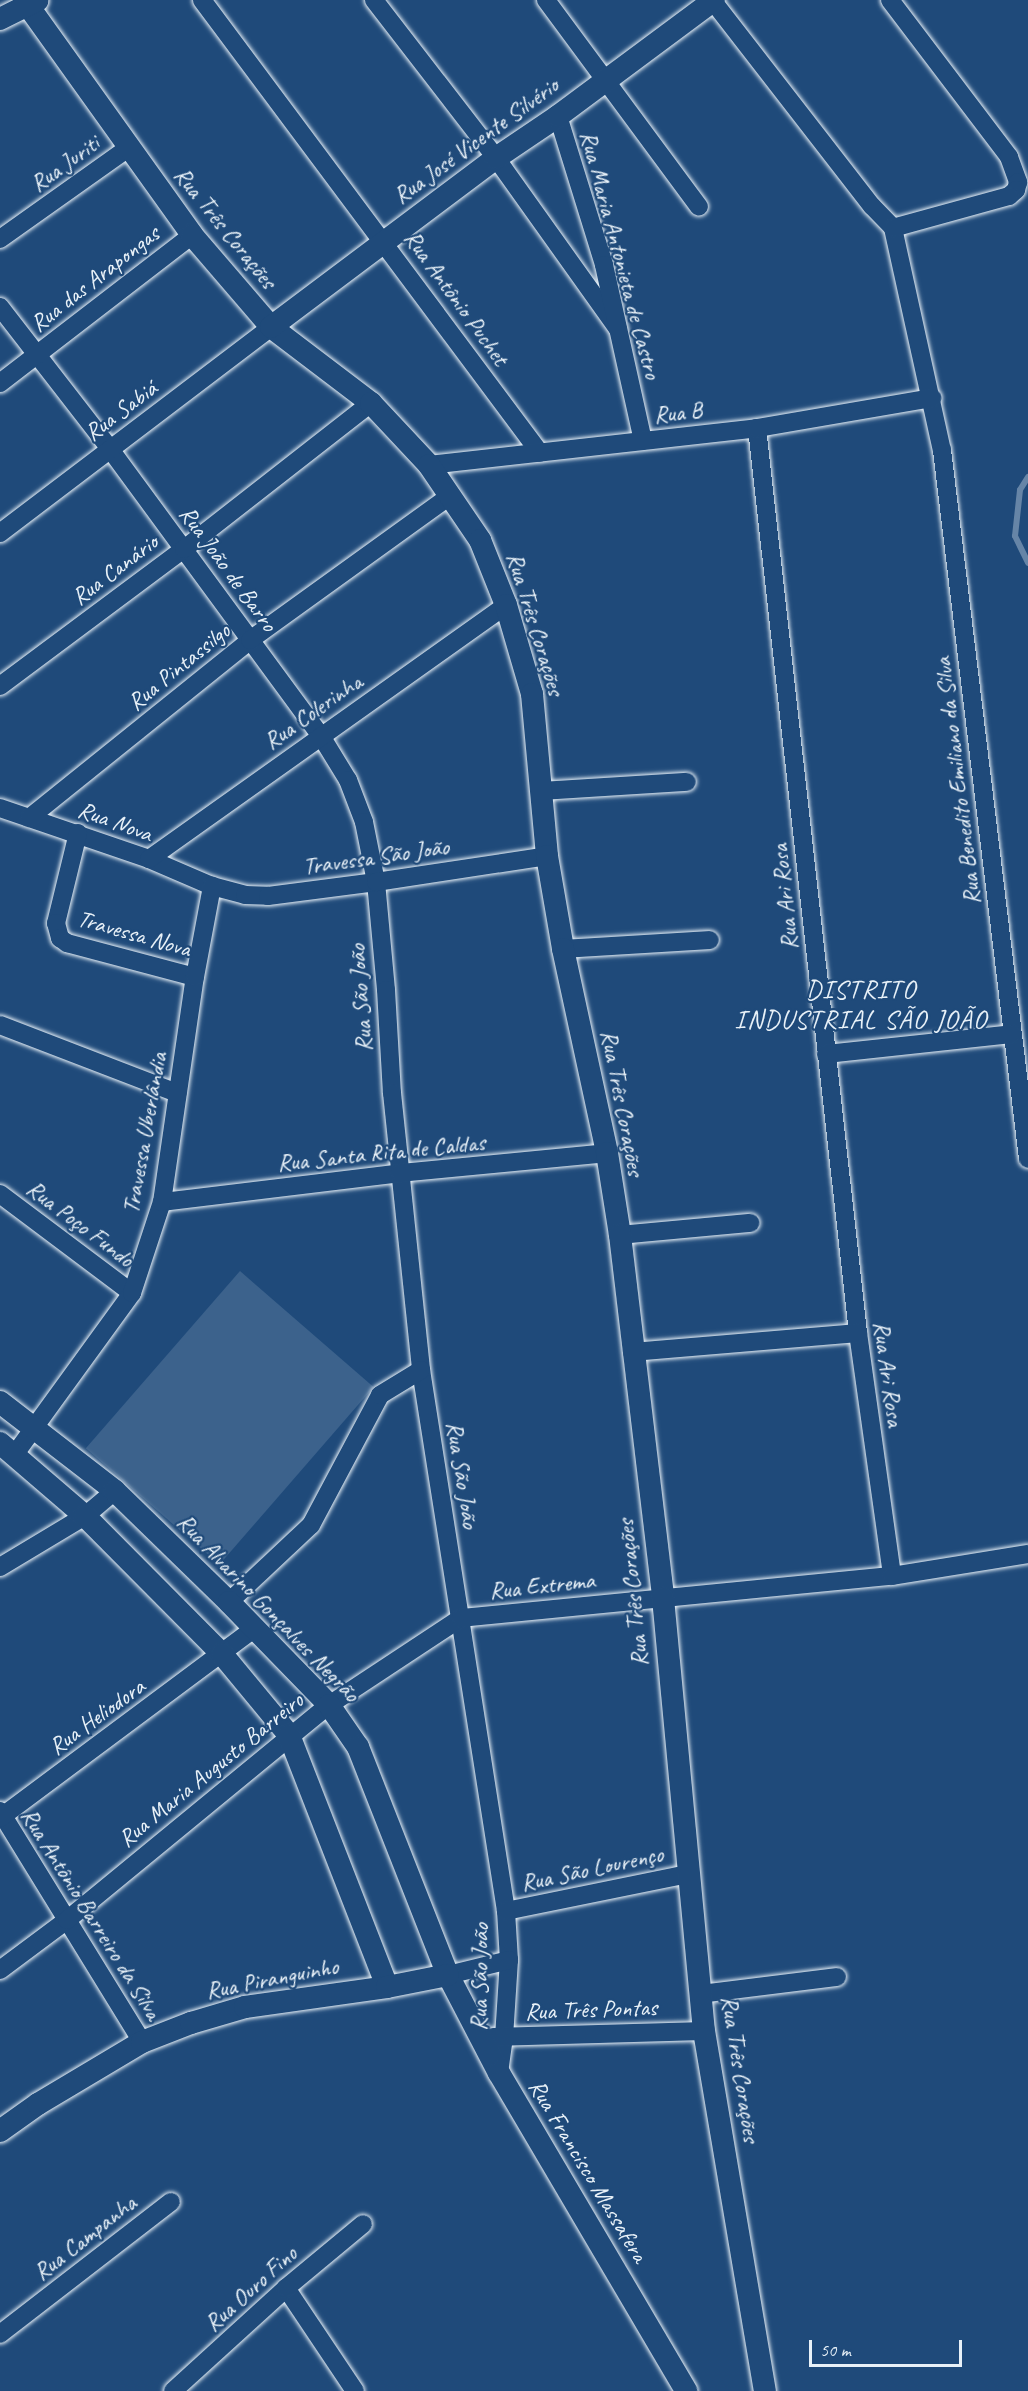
<!DOCTYPE html>
<meta charset="utf-8">
<style>
body{margin:0}
#map{position:relative;width:1028px;height:2391px;overflow:hidden;background:#1f4a7a;font-family:Caveat,sans-serif}
div>[style]{position:absolute}
.green>*{inset:0;background:#3c628c;transform-origin:0 0}
.stream>*{height:6px;margin:-3px;padding:0 3px;transform-origin:3px;border-radius:3px;background:#6685a7}
.roads{filter:drop-shadow(0 0 2px #e8f1f8) drop-shadow(0 0 2px #e8f1f8)}
.minor>*{height:18px;margin:-9px;padding:0 9px;transform-origin:9px;border-radius:9px;background:#1f4a7a}
.tertiary>*{height:22px;margin:-11px;padding:0 11px;transform-origin:11px;border-radius:11px;background:#1f4a7a}
span{translate:-50% -50%;white-space:nowrap;text-align:center;line-height:1.15;-webkit-text-stroke:4.5px #1f4a7a;paint-order:stroke}
.street-label{font-size:24px;color:#e8f1f8}
.neighbourhood-label{font-size:26px;color:#e8f1f8;letter-spacing:1.5px}
.scale{position:absolute;left:809px;top:2340px;width:153px;height:27px;box-sizing:border-box;border:3px solid #e8f1f8;border-top:0;padding-left:8px;font-size:18px;line-height:21px;white-space:nowrap;color:#e8f1f8;-webkit-text-stroke:4px #1f4a7a;paint-order:stroke}
</style>
<div id="map">
<div class="green">
<div style="left:240px;top:1271px;width:177px;height:235px;rotate:41deg"></div>
</div>
<div class="stream">
<div style="left:1028px;top:477px;width:15px;rotate:122deg"></div>
<div style="left:1020px;top:490px;width:46px;rotate:96.2deg"></div>
<div style="left:1015px;top:536px;width:30px;rotate:64deg"></div>
</div>
<div class="roads">
<div class="minor">
<div style="left:202px;top:0;width:565px;rotate:53.27deg"></div>
<div style="left:374px;top:0;width:200px;rotate:52.3deg"></div>
<div style="left:496px;top:158px;width:210px;rotate:54.5deg"></div>
<div style="left:546px;top:0;width:257px;rotate:53.5deg"></div>
<div style="left:712px;top:0;width:261px;rotate:52.2deg"></div>
<div style="left:872px;top:206px;width:30px;rotate:46deg"></div>
<div style="left:893px;top:228px;width:227px;rotate:77.6deg"></div>
<div style="left:942px;top:450px;width:714px;rotate:83.08deg"></div>
<div style="left:890px;top:0;width:197px;rotate:52.8deg"></div>
<div style="left:1009px;top:157px;width:27px;rotate:70deg"></div>
<div style="left:1018px;top:182px;width:8px;rotate:104deg"></div>
<div style="left:1016px;top:190px;width:9px;rotate:139deg"></div>
<div style="left:1009px;top:196px;width:120px;rotate:164.6deg"></div>
<div style="left:558px;top:116px;width:156px;rotate:72.8deg"></div>
<div style="left:604px;top:265px;width:180px;rotate:77.5deg"></div>
<div style="left:0;top:239px;width:157px;rotate:-35.4deg"></div>
<div style="left:0;top:307px;width:180px;rotate:52.2deg"></div>
<div style="left:110px;top:449px;width:356px;rotate:53.7deg"></div>
<div style="left:321px;top:736px;width:52px;rotate:58.5deg"></div>
<div style="left:348px;top:780px;width:45px;rotate:69.1deg"></div>
<div style="left:364px;top:822px;width:61px;rotate:78.7deg"></div>
<div style="left:376px;top:882px;width:108px;rotate:84.7deg"></div>
<div style="left:386px;top:990px;width:103px;rotate:86.7deg"></div>
<div style="left:392px;top:1093px;width:279px;rotate:84deg"></div>
<div style="left:421px;top:1370px;width:548px;rotate:81.07deg"></div>
<div style="left:506px;top:1911px;width:49px;rotate:86.5deg"></div>
<div style="left:509px;top:1960px;width:77px;rotate:93.7deg"></div>
<div style="left:504px;top:2037px;width:36px;rotate:98deg"></div>
<div style="left:0;top:383px;width:242px;rotate:-37.6deg"></div>
<div style="left:757px;top:428px;width:911px;rotate:83.63deg"></div>
<div style="left:858px;top:1333px;width:245px;rotate:82deg"></div>
<div style="left:429px;top:465px;width:330px;rotate:-6.4deg"></div>
<div style="left:757px;top:428px;width:178px;rotate:-9.7deg"></div>
<div style="left:0;top:533px;width:340px;rotate:-37.2deg"></div>
<div style="left:0;top:686px;width:229px;rotate:-36.7deg"></div>
<div style="left:184px;top:549px;width:237px;rotate:-38deg"></div>
<div style="left:542px;top:791px;width:145px;rotate:-3.6deg"></div>
<div style="left:0;top:808px;width:157px;rotate:18.9deg"></div>
<div style="left:149px;top:859px;width:69px;rotate:23.2deg"></div>
<div style="left:212px;top:886px;width:34px;rotate:15deg"></div>
<div style="left:245px;top:895px;width:23px;rotate:2deg"></div>
<div style="left:268px;top:896px;width:109px;rotate:-7.4deg"></div>
<div style="left:376px;top:882px;width:173px;rotate:-8.6deg"></div>
<div style="left:29px;top:818px;width:284px;rotate:-38.8deg"></div>
<div style="left:250px;top:640px;width:248px;rotate:-35.8deg"></div>
<div style="left:78px;top:833px;width:93px;rotate:103.7deg"></div>
<div style="left:56px;top:923px;width:16px;rotate:75deg"></div>
<div style="left:60px;top:938px;width:9px;rotate:36deg"></div>
<div style="left:67px;top:943px;width:132px;rotate:14.9deg"></div>
<div style="left:149px;top:859px;width:438px;rotate:-35.4deg"></div>
<div style="left:563px;top:949px;width:147px;rotate:-3.5deg"></div>
<div style="left:0;top:1025px;width:190px;rotate:21deg"></div>
<div style="left:826px;top:1054px;width:187px;rotate:-6.1deg"></div>
<div style="left:0;top:1194px;width:165px;rotate:36.9deg"></div>
<div style="left:162px;top:1202px;width:240px;rotate:-6.9deg"></div>
<div style="left:400px;top:1173px;width:208px;rotate:-5.5deg"></div>
<div style="left:620px;top:1235px;width:131px;rotate:-5.3deg"></div>
<div style="left:632px;top:1352px;width:227px;rotate:-4.8deg"></div>
<div style="left:15px;top:1454px;width:199px;rotate:-54deg"></div>
<div style="left:132px;top:1293px;width:96px;rotate:-71.8deg"></div>
<div style="left:162px;top:1202px;width:227px;rotate:-81.7deg"></div>
<div style="left:195px;top:977px;width:93px;rotate:-79.4deg"></div>
<div style="left:0;top:1567px;width:99px;rotate:-31deg"></div>
<div style="left:85px;top:1516px;width:39px;rotate:-40deg"></div>
<div style="left:229px;top:1602px;width:112px;rotate:-43.2deg"></div>
<div style="left:311px;top:1525px;width:147px;rotate:-62deg"></div>
<div style="left:380px;top:1395px;width:48px;rotate:-31.4deg"></div>
<div style="left:0;top:1811px;width:271px;rotate:58.4deg"></div>
<div style="left:0;top:1818px;width:318px;rotate:-36.7deg"></div>
<div style="left:506px;top:1911px;width:186px;rotate:-11.5deg"></div>
<div style="left:0;top:1970px;width:84px;rotate:-36.7deg"></div>
<div style="left:67px;top:1920px;width:339px;rotate:-39.4deg"></div>
<div style="left:329px;top:1705px;width:158px;rotate:-33.4deg"></div>
<div style="left:461px;top:1618px;width:433px;rotate:-5.6deg"></div>
<div style="left:892px;top:1576px;width:138px;rotate:-9.2deg"></div>
<div style="left:448px;top:1975px;width:63px;rotate:-13.8deg"></div>
<div style="left:700px;top:1994px;width:138px;rotate:-7.1deg"></div>
<div style="left:493px;top:2037px;width:211px;rotate:-1.6deg"></div>
<div style="left:286px;top:2288px;width:124px;rotate:56.2deg"></div>
<div style="left:0;top:2334px;width:216px;rotate:-37.7deg"></div>
<div style="left:173px;top:2391px;width:153px;rotate:-42.3deg"></div>
<div style="left:286px;top:2288px;width:100px;rotate:-39.7deg"></div>
</div>
<div class="tertiary">
<div style="left:24px;top:0;width:289px;rotate:54.4deg"></div>
<div style="left:192px;top:235px;width:121px;rotate:49.3deg"></div>
<div style="left:271px;top:327px;width:126px;rotate:37.2deg"></div>
<div style="left:371px;top:403px;width:85px;rotate:46.9deg"></div>
<div style="left:429px;top:465px;width:91px;rotate:55.8deg"></div>
<div style="left:480px;top:540px;width:70px;rotate:68.2deg"></div>
<div style="left:506px;top:605px;width:93px;rotate:73.7deg"></div>
<div style="left:532px;top:694px;width:163px;rotate:84.7deg"></div>
<div style="left:547px;top:856px;width:94px;rotate:80.2deg"></div>
<div style="left:563px;top:949px;width:209px;rotate:77.8deg"></div>
<div style="left:607px;top:1153px;width:83px;rotate:81deg"></div>
<div style="left:620px;top:1235px;width:366px;rotate:83.2deg"></div>
<div style="left:663px;top:1598px;width:435px;rotate:84.6deg"></div>
<div style="left:704px;top:2031px;width:365px;rotate:80.4deg"></div>
<div style="left:0;top:19px;width:42px;rotate:-26.6deg"></div>
<div style="left:271px;top:327px;width:281px;rotate:-36.9deg"></div>
<div style="left:496px;top:158px;width:75px;rotate:-34.1deg"></div>
<div style="left:558px;top:116px;width:194px;rotate:-36.6deg"></div>
<div style="left:0;top:1402px;width:145px;rotate:37.7deg"></div>
<div style="left:115px;top:1491px;width:159px;rotate:44.2deg"></div>
<div style="left:229px;top:1602px;width:144px;rotate:45.8deg"></div>
<div style="left:329px;top:1705px;width:51px;rotate:55.4deg"></div>
<div style="left:358px;top:1747px;width:245px;rotate:68.5deg"></div>
<div style="left:448px;top:1975px;width:110px;rotate:62.5deg"></div>
<div style="left:499px;top:2073px;width:369px;rotate:59.5deg"></div>
<div style="left:0;top:1443px;width:112px;rotate:40.7deg"></div>
<div style="left:85px;top:1516px;width:194px;rotate:45.2deg"></div>
<div style="left:222px;top:1654px;width:105px;rotate:50.4deg"></div>
<div style="left:289px;top:1735px;width:270px;rotate:68.7deg"></div>
<div style="left:0;top:2131px;width:47px;rotate:-35.4deg"></div>
<div style="left:38px;top:2104px;width:121px;rotate:-30.8deg"></div>
<div style="left:142px;top:2042px;width:53px;rotate:-21.2deg"></div>
<div style="left:191px;top:2023px;width:56px;rotate:-16.5deg"></div>
<div style="left:245px;top:2007px;width:143px;rotate:-8deg"></div>
<div style="left:387px;top:1987px;width:62px;rotate:-11.1deg"></div>
</div>
</div>
<div class="street-label">
<span style="left:476px;top:141px;rotate:-36deg">Rua José Vicente Silvério</span>
<span style="left:65px;top:164px;rotate:-36deg">Rua Juriti</span>
<span style="left:225px;top:228px;rotate:51deg">Rua Três Corações</span>
<span style="left:620px;top:255px;rotate:75deg">Rua Maria Antonieta de Castro</span>
<span style="left:95px;top:279px;rotate:-38deg">Rua das Arapongas</span>
<span style="left:456px;top:298px;rotate:54deg">Rua Antônio Puchet</span>
<span style="left:121px;top:411px;rotate:-37deg">Rua Sabiá</span>
<span style="left:678px;top:413px;rotate:-7deg">Rua B</span>
<span style="left:228px;top:569px;rotate:54deg">Rua João de Barro</span>
<span style="left:115px;top:570px;rotate:-37deg">Rua Canário</span>
<span style="left:535px;top:624px;rotate:73deg">Rua Três Corações</span>
<span style="left:179px;top:667px;rotate:-39deg">Rua Pintassilgo</span>
<span style="left:313px;top:712px;rotate:-35deg">Rua Colerinha</span>
<span style="left:958px;top:781px;rotate:-97deg">Rua Benedito Emiliano da Silva</span>
<span style="left:115px;top:822px;rotate:20deg">Rua Nova</span>
<span style="left:376px;top:857px;rotate:-8deg">Travessa São João</span>
<span style="left:785px;top:897px;rotate:-96deg">Rua Ari Rosa</span>
<span style="left:134px;top:934px;rotate:16deg">Travessa Nova</span>
<span style="left:361px;top:998px;rotate:-94deg">Rua São João</span>
<span style="left:622px;top:1103px;rotate:79deg">Rua Três Corações</span>
<span style="left:145px;top:1133px;rotate:-80deg">Travessa Uberlândia</span>
<span style="left:381px;top:1153px;rotate:-6deg">Rua Santa Rita de Caldas</span>
<span style="left:80px;top:1224px;rotate:37deg">Rua Poço Fundo</span>
<span style="left:888px;top:1374px;rotate:82deg">Rua Ari Rosa</span>
<span style="left:462px;top:1475px;rotate:81deg">Rua São João</span>
<span style="left:542px;top:1586px;rotate:-6deg">Rua Extrema</span>
<span style="left:633px;top:1593px;rotate:-96deg">Rua Três Corações</span>
<span style="left:268px;top:1608px;rotate:46deg">Rua Alvarino Gonçalves Negrão</span>
<span style="left:97px;top:1717px;rotate:-36deg">Rua Heliodora</span>
<span style="left:211px;top:1770px;rotate:-39deg">Rua Maria Augusto Barreiro</span>
<span style="left:592px;top:1869px;rotate:-12deg">Rua São Lourenço</span>
<span style="left:91px;top:1914px;rotate:58deg">Rua Antônio Barreiro da Silva</span>
<span style="left:480px;top:1977px;rotate:-89deg">Rua São João</span>
<span style="left:272px;top:1979px;rotate:-11deg">Rua Piranguinho</span>
<span style="left:591px;top:2010px;rotate:-2deg">Rua Três Pontas</span>
<span style="left:740px;top:2069px;rotate:81deg">Rua Três Corações</span>
<span style="left:588px;top:2171px;rotate:59deg">Rua Francisco Massafera</span>
<span style="left:85px;top:2238px;rotate:-38deg">Rua Campanha</span>
<span style="left:251px;top:2289px;rotate:-42deg">Rua Ouro Fino</span>
</div>
<div class="neighbourhood-label">
<span style="left:861px;top:1005px">DISTRITO<br>INDUSTRIAL SÃO JOÃO</span>
</div>
<div class="scale">50 m</div>
</div>
